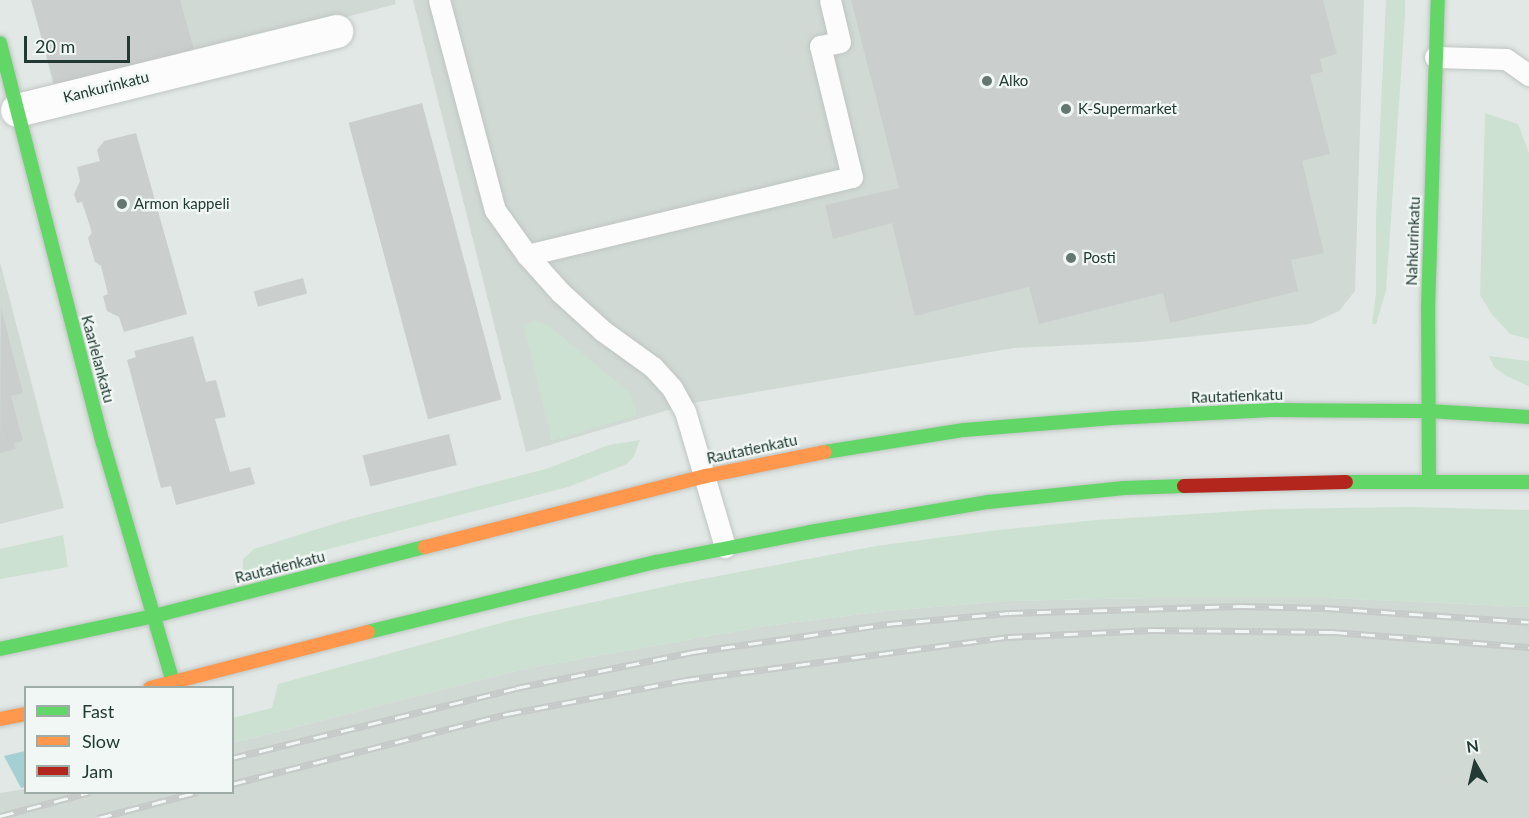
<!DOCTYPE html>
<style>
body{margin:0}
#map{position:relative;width:1529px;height:818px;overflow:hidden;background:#e2e8e5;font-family:Lato,sans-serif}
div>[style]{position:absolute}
.built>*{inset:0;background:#d1d9d5}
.green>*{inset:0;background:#cce1d2}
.water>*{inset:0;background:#a4d0d4}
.building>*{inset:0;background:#cacfcd;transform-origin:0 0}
.roads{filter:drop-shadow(0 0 2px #bfc5c2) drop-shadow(0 0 2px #bfc5c2)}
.lane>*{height:21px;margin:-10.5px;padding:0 10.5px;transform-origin:10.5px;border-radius:10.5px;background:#fbfcfb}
.street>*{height:33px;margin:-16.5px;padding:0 16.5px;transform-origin:16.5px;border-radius:16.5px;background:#fbfcfb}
.fast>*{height:14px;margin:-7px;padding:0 7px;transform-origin:7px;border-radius:7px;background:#63d668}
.slow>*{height:14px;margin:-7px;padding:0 7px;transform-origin:7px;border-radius:7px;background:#ff974d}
.jam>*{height:14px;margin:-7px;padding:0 7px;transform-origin:7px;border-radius:7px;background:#b3261e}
.rail>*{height:7px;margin-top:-3.5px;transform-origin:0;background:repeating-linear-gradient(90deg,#f0f7f4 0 14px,#c6cac9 0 28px);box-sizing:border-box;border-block:2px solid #c6cac9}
.dots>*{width:16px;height:16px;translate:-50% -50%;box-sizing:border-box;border:3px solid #f0f7f4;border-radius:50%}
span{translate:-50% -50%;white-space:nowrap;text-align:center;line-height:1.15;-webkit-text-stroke:4.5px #f0f7f4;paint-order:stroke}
.poi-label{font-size:15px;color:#223a33}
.left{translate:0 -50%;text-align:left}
.street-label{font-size:15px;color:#223a33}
.legend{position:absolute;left:24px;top:686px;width:210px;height:108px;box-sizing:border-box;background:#f0f7f4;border:2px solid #9eaba7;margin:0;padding:8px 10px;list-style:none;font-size:18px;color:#223a33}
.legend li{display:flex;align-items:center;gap:12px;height:30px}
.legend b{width:30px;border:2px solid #9eaba7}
.north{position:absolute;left:1445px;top:734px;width:60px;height:60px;-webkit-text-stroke:4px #f0f7f4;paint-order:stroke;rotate:352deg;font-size:16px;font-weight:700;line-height:24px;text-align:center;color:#223a33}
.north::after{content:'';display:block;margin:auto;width:21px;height:27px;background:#223a33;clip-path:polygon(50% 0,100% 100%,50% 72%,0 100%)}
.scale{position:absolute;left:24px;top:36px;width:106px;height:27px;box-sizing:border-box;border:3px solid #223a33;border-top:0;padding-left:8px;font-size:18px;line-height:21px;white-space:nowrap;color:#223a33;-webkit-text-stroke:4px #f0f7f4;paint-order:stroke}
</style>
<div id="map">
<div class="built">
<div style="clip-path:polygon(32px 0,395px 0,396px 4px,55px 92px)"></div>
<div style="clip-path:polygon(413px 0,1364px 0,1355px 291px,1339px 311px,1310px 324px,1139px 342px,1014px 348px,692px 403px,526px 452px)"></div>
<div style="clip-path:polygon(0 262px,64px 508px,0 524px)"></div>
<div style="clip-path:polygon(1151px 598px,1329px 598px,1529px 607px,1529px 818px,0 818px,0 793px,25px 789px,26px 792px,232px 792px,233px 743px,524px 669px,766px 626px,886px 611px,1009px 601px)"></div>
</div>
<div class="green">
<div style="clip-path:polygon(1386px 0,1405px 0,1405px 16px,1386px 291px,1376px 324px,1372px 324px,1376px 293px,1376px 214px)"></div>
<div style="clip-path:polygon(1485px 113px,1518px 124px,1529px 153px,1529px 339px,1510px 334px,1491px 313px,1480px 295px)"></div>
<div style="clip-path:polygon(533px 320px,549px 326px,630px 393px,637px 415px,552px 441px,524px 327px)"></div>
<div style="clip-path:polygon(1489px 356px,1529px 361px,1529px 386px,1506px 376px,1494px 367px)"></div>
<div style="clip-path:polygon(640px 440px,634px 456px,627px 464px,568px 487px,243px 571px,243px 559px,254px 549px,343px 521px,546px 469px,609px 445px)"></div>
<div style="clip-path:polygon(1410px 507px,1529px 510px,1529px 607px,1329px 598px,1151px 598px,1009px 601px,886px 611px,766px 626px,524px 669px,233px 743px,233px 718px,272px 708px,278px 684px,512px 620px,681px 583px,876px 546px,990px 531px,1097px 520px,1273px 509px)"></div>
<div style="clip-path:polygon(63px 535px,68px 567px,0 579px,0 549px)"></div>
</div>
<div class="water">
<div style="clip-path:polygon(25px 751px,25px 787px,21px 788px,4px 756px)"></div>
</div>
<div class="building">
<div style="clip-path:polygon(31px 0,180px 0,197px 60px,58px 97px)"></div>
<div style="clip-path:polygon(851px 0,1323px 0,1337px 54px,1320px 59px,1323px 72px,1310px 75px,1330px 154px,1302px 161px,1324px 253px,1291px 260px,1298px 291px,1170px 323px,1163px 293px,1039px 324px,1029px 287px,915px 316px,892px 223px,833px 239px,825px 205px,899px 188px)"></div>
<div style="left:422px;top:103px;width:307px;height:76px;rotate:75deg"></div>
<div style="clip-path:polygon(136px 133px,187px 314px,124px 332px,119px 317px,107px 311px,103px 296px,108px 294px,101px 266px,95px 262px,88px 238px,92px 233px,89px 223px,82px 202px,77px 203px,74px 194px,80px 181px,77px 167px,100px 161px,97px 150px,104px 141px)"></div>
<div style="left:303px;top:278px;width:16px;height:51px;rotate:75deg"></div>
<div style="clip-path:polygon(1px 307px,23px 393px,11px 396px,23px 441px,14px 443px,16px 449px,0 453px)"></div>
<div style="clip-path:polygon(193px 336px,206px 382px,216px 380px,226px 417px,215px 419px,230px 472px,250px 467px,255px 484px,176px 505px,171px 486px,161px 488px,127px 360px,136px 357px,134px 351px)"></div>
<div style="left:449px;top:434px;width:32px;height:89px;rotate:76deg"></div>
</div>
<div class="roads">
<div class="lane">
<div style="left:439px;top:0;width:217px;rotate:75.1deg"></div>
<div style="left:495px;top:210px;width:55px;rotate:54.6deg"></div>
<div style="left:527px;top:255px;width:50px;rotate:48.3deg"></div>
<div style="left:560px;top:292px;width:58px;rotate:42.2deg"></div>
<div style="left:603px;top:331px;width:62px;rotate:35.8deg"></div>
<div style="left:653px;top:367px;width:28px;rotate:48deg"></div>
<div style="left:672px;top:388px;width:26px;rotate:61deg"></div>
<div style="left:685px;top:411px;width:142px;rotate:73.6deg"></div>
<div style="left:1435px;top:57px;width:71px;rotate:1.6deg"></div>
<div style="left:1506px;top:59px;width:28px;rotate:35deg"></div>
<div style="left:527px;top:255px;width:334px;rotate:-13.5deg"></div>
<div style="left:852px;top:177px;width:135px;rotate:-103.7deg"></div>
<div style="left:820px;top:46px;width:20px;rotate:-11deg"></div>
<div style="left:840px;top:42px;width:43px;rotate:-103.4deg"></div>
</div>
<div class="street">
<div style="left:17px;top:110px;width:329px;rotate:-13.9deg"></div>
</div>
<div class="fast">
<div style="left:0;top:43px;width:413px;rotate:75.6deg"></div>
<div style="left:103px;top:443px;width:249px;rotate:73.7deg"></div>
<div style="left:825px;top:452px;width:141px;rotate:-9deg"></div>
<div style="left:964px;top:430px;width:149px;rotate:-4.6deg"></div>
<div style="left:1113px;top:418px;width:159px;rotate:-2.9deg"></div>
<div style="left:1272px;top:410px;width:156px;rotate:0.4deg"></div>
<div style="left:1428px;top:411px;width:101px;rotate:3.4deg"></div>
<div style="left:1346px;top:482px;width:183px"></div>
<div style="left:1429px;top:482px;width:172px;rotate:-90.3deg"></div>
<div style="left:1428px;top:310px;width:310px;rotate:-88.2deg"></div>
<div style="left:368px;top:632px;width:296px;rotate:-13.7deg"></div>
<div style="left:656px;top:562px;width:157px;rotate:-11deg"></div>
<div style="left:810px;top:532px;width:181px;rotate:-9.6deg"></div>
<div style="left:988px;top:502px;width:137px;rotate:-5.9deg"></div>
<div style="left:1124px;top:488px;width:60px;rotate:-1.9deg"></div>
<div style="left:0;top:649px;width:157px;rotate:-12.1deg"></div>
<div style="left:154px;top:616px;width:280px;rotate:-14.3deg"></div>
</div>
<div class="slow">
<div style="left:425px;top:547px;width:290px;rotate:-14.2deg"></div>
<div style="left:706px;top:476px;width:121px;rotate:-11.4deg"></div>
<div style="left:150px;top:688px;width:225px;rotate:-14.4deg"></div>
<div style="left:0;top:719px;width:26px;rotate:-11deg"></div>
</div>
<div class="jam">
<div style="left:1184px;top:486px;width:162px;rotate:-1.4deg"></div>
</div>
</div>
<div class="rail">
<div style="left:232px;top:758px;width:292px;rotate:-13.8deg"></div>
<div style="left:516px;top:688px;width:181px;rotate:-11.5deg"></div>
<div style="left:693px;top:652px;width:197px;rotate:-8.2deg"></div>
<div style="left:888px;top:624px;width:121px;rotate:-5.2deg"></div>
<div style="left:1009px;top:613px;width:232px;rotate:-1.7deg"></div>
<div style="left:1241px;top:606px;width:84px;rotate:1.4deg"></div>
<div style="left:1325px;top:608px;width:204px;rotate:3.9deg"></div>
<div style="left:232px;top:784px;width:284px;rotate:-14.3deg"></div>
<div style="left:507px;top:714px;width:181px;rotate:-10.8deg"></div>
<div style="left:685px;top:680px;width:326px;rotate:-7.6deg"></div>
<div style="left:1008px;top:637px;width:143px;rotate:-2.8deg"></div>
<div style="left:1151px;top:630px;width:182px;rotate:0.6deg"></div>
<div style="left:1333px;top:632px;width:197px;rotate:4.4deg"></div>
<div style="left:0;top:816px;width:93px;rotate:-14.9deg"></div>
<div style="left:98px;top:818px;width:103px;rotate:-14.6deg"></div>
</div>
<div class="dots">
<div style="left:987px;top:81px;background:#657771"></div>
<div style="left:1066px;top:109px;background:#657771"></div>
<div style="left:122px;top:204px;background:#657771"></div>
<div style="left:1071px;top:258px;background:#657771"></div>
</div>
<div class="poi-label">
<span class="left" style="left:999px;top:81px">Alko</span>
<span class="left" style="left:1078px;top:109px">K-Supermarket</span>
<span class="left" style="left:134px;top:204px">Armon kappeli</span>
<span class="left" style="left:1083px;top:258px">Posti</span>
</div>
<div class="street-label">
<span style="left:106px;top:87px;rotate:-14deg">Kankurinkatu</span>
<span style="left:1413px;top:241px;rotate:-88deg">Nahkurinkatu</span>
<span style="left:98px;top:359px;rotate:75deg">Kaarlelankatu</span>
<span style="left:1237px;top:396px;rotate:-2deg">Rautatienkatu</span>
<span style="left:752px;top:449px;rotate:-12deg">Rautatienkatu</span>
<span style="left:280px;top:567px;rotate:-14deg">Rautatienkatu</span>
</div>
<ul class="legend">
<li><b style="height:8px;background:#63d668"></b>Fast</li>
<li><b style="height:8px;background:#ff974d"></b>Slow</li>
<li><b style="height:8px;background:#b3261e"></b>Jam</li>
</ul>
<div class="north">N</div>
<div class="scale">20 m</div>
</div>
